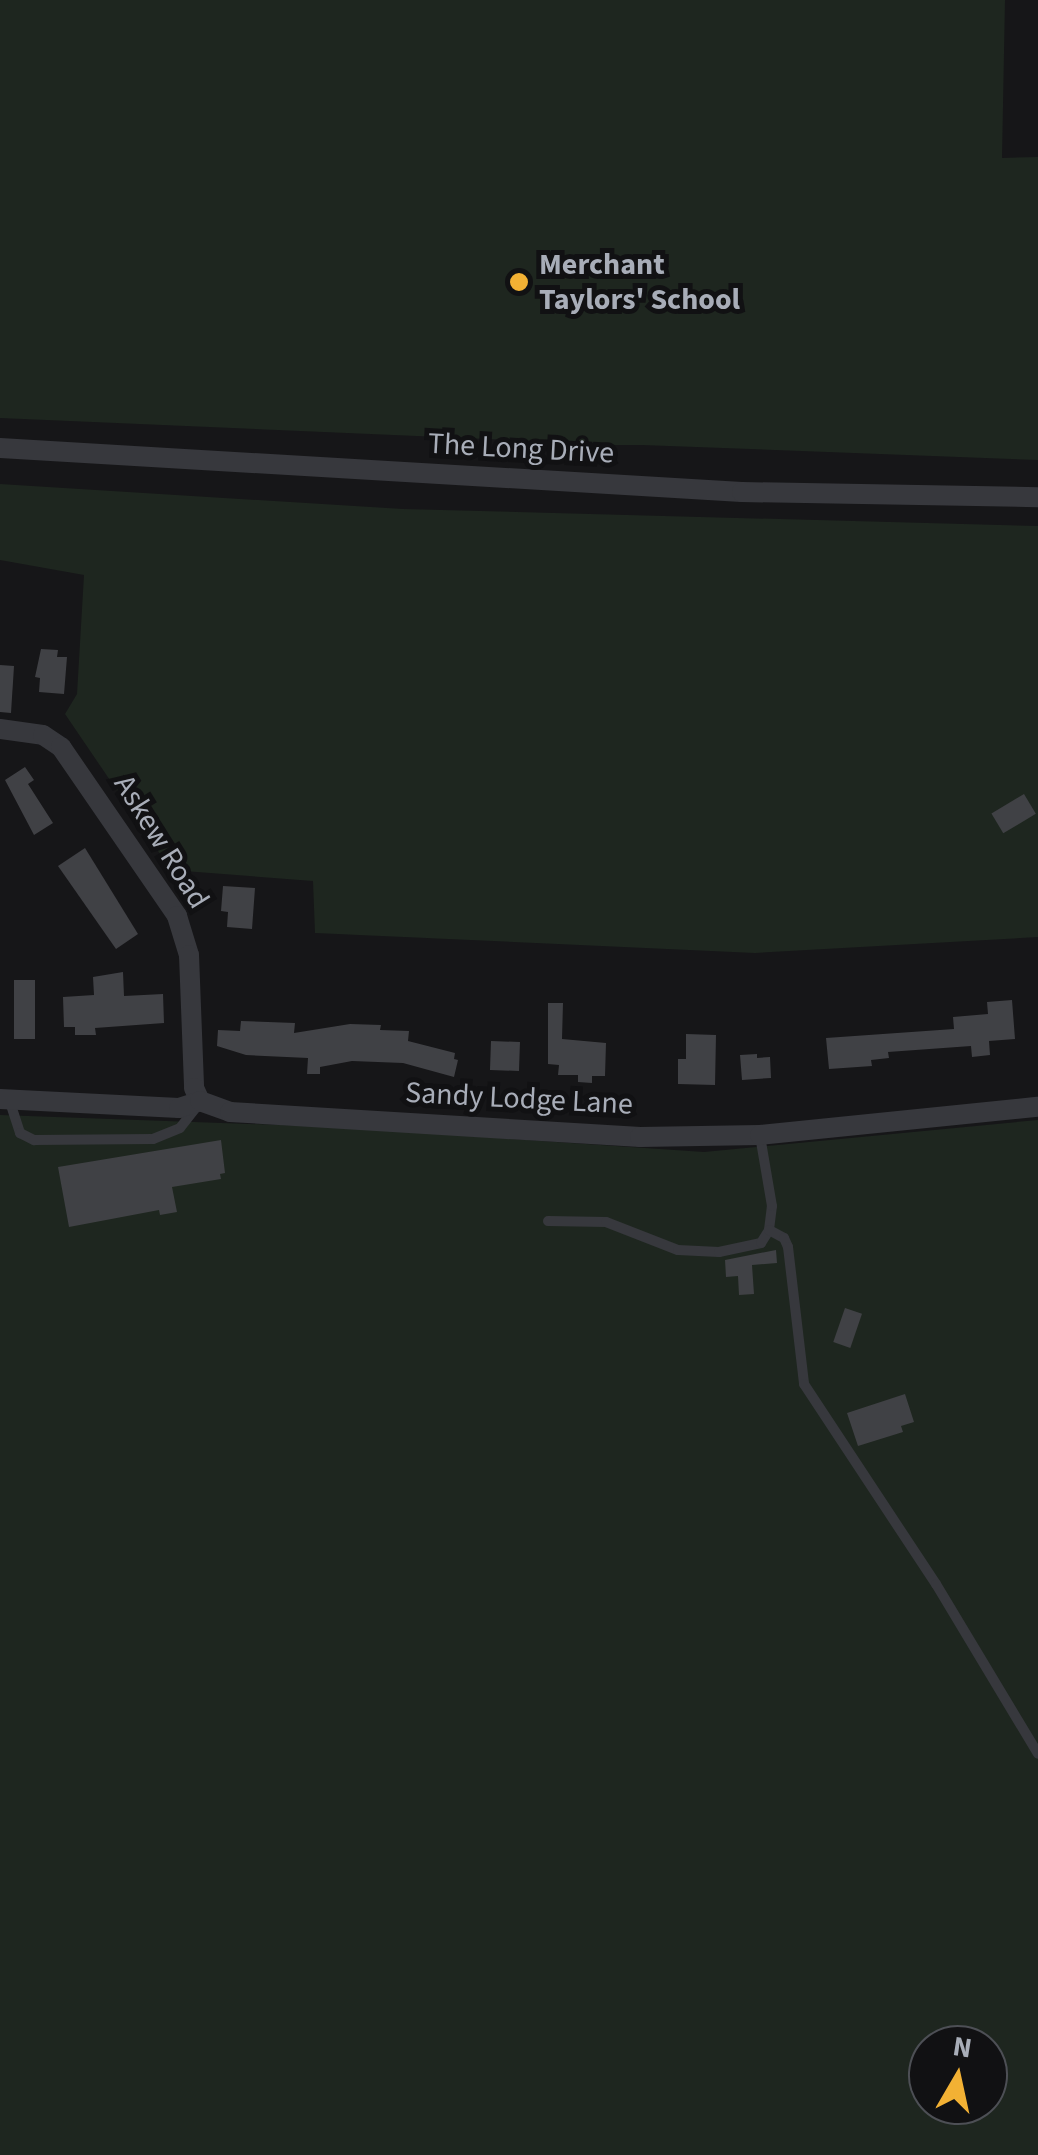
<!DOCTYPE html>
<style>
body{margin:0}
#map{position:relative;width:1038px;height:2155px;overflow:hidden;background:#161618;font-family:"Source Sans 3",sans-serif}
div>[style]{position:absolute}
.green>*{inset:0;background:#1e261f}
.building>*{inset:0;background:#404145;transform-origin:0 0}
.service>*{height:10px;margin:-5px;padding:0 5px;transform-origin:5px;border-radius:5px;background:#37383d}
.minor>*{height:20px;margin:-10px;padding:0 10px;transform-origin:10px;border-radius:10px;background:#37383d}
.dots>*{width:28px;height:28px;translate:-50% -50%;box-sizing:border-box;border:5px solid #111113;border-radius:50%}
span{translate:-50% -50%;white-space:nowrap;text-align:center;line-height:1.15;-webkit-text-stroke:10px #111113;paint-order:stroke}
.poi-label{font-size:30px;color:#a8adb8;font-weight:700}
.left{translate:0 -50%;text-align:left}
.street-label{font-size:30px;color:#a8adb8}
.north{position:absolute;left:908px;top:2025px;width:100px;height:100px;box-sizing:border-box;background:#111113;border:2px solid #4d4f55;border-radius:50%;rotate:9deg;font-size:28px;font-weight:700;line-height:40px;text-align:center;color:#a8adb8}
.north::after{content:'';display:block;margin:auto;width:35px;height:45px;background:#f2b134;clip-path:polygon(50% 0,100% 100%,50% 72%,0 100%)}
</style>
<div id="map">
<div class="green">
<div style="clip-path:polygon(0 0,1005px 0,1002px 158px,1038px 157px,1038px 460px,642px 445px,511px 445px,510px 440px,0 418px)"></div>
<div style="clip-path:polygon(0 484px,403px 509px,1038px 526px,1038px 937px,755px 953px,315px 933px,313px 881px,171px 870px,65px 714px,77px 694px,84px 575px,0 560px)"></div>
<div style="clip-path:polygon(evenodd,0 1115px,336px 1127px,704px 1152px,1038px 1120px,1038px 2155px,0 2155px,0 1115px,928px 2045px,988px 2045px,988px 2105px,928px 2105px,928px 2045px)"></div>
</div>
<div class="building">
<div style="clip-path:polygon(41px 649px,58px 650px,57px 657px,67px 657px,64px 694px,39px 692px,40px 678px,35px 677px)"></div>
<div style="clip-path:polygon(0 665px,14px 666px,11px 713px,0 712px)"></div>
<div style="clip-path:polygon(25px 767px,34px 780px,28px 784px,53px 823px,34px 835px,5px 780px)"></div>
<div style="left:1024px;top:794px;width:23px;height:38px;rotate:59deg"></div>
<div style="clip-path:polygon(85px 848px,138px 934px,116px 949px,58px 866px)"></div>
<div style="clip-path:polygon(223px 886px,255px 888px,252px 929px,227px 927px,228px 912px,221px 911px)"></div>
<div style="clip-path:polygon(123px 972px,124px 996px,163px 994px,164px 1023px,95px 1028px,96px 1035px,75px 1035px,75px 1027px,64px 1027px,63px 997px,94px 995px,93px 977px)"></div>
<div style="left:14px;top:980px;width:21px;height:59px"></div>
<div style="clip-path:polygon(1012px 1000px,1015px 1039px,989px 1041px,990px 1055px,972px 1057px,971px 1046px,888px 1052px,889px 1058px,871px 1060px,872px 1066px,829px 1069px,826px 1038px,954px 1029px,953px 1017px,988px 1014px,987px 1002px)"></div>
<div style="clip-path:polygon(548px 1003px,563px 1003px,562px 1039px,606px 1043px,605px 1076px,592px 1076px,592px 1083px,578px 1082px,578px 1075px,558px 1075px,559px 1065px,548px 1064px)"></div>
<div style="clip-path:polygon(241px 1021px,295px 1023px,294px 1033px,350px 1024px,381px 1025px,380px 1030px,409px 1031px,408px 1041px,455px 1053px,454px 1059px,458px 1060px,454px 1077px,403px 1063px,352px 1061px,320px 1067px,320px 1074px,307px 1074px,308px 1058px,246px 1055px,217px 1046px,218px 1030px,240px 1031px)"></div>
<div style="clip-path:polygon(686px 1034px,716px 1035px,715px 1085px,678px 1084px,678px 1059px,686px 1059px)"></div>
<div style="left:491px;top:1041px;width:29px;height:29px;rotate:2deg"></div>
<div style="clip-path:polygon(757px 1054px,757px 1058px,770px 1057px,771px 1078px,742px 1080px,740px 1055px)"></div>
<div style="clip-path:polygon(221px 1140px,225px 1173px,220px 1174px,221px 1179px,172px 1187px,177px 1212px,160px 1215px,159px 1210px,69px 1227px,58px 1167px)"></div>
<div style="clip-path:polygon(776px 1250px,777px 1263px,752px 1265px,754px 1294px,739px 1295px,738px 1276px,726px 1277px,725px 1260px)"></div>
<div style="left:845px;top:1308px;width:18px;height:36px;rotate:19deg"></div>
<div style="clip-path:polygon(905px 1394px,914px 1422px,901px 1426px,903px 1432px,858px 1446px,847px 1413px)"></div>
</div>
<div class="service">
<div style="left:9px;top:1099px;width:36px;rotate:72deg"></div>
<div style="left:20px;top:1133px;width:16px;rotate:27deg"></div>
<div style="left:34px;top:1140px;width:119px;rotate:-0.5deg"></div>
<div style="left:153px;top:1139px;width:29px;rotate:-22deg"></div>
<div style="left:180px;top:1128px;width:28px;rotate:-52deg"></div>
<div style="left:548px;top:1221px;width:58px;rotate:1deg"></div>
<div style="left:606px;top:1222px;width:77px;rotate:21.3deg"></div>
<div style="left:678px;top:1250px;width:41px;rotate:2.8deg"></div>
<div style="left:719px;top:1252px;width:43px;rotate:-12.1deg"></div>
<div style="left:761px;top:1243px;width:15px;rotate:-58deg"></div>
<div style="left:769px;top:1230px;width:24px;rotate:-83deg"></div>
<div style="left:772px;top:1206px;width:71px;rotate:-99.7deg"></div>
<div style="left:769px;top:1230px;width:17px;rotate:28deg"></div>
<div style="left:784px;top:1238px;width:10px;rotate:66deg"></div>
<div style="left:788px;top:1247px;width:138px;rotate:83.3deg"></div>
<div style="left:804px;top:1384px;width:240px;rotate:56.6deg"></div>
<div style="left:936px;top:1584px;width:198px;rotate:59deg"></div>
</div>
<div class="minor">
<div style="left:0;top:448px;width:743px;rotate:3.39deg"></div>
<div style="left:742px;top:492px;width:296px;rotate:1deg"></div>
<div style="left:0;top:729px;width:43px;rotate:7.9deg"></div>
<div style="left:43px;top:735px;width:22px;rotate:34deg"></div>
<div style="left:61px;top:747px;width:205px;rotate:55.5deg"></div>
<div style="left:177px;top:916px;width:41px;rotate:72.9deg"></div>
<div style="left:189px;top:955px;width:133px;rotate:87.8deg"></div>
<div style="left:194px;top:1088px;width:14px;rotate:65deg"></div>
<div style="left:0;top:1099px;width:179px;rotate:2.9deg"></div>
<div style="left:179px;top:1108px;width:22px;rotate:-18deg"></div>
<div style="left:200px;top:1101px;width:32px;rotate:20deg"></div>
<div style="left:230px;top:1112px;width:411px;rotate:3.5deg"></div>
<div style="left:640px;top:1137px;width:120px;rotate:-1deg"></div>
<div style="left:760px;top:1135px;width:279px;rotate:-5.8deg"></div>
</div>
<div class="dots">
<div style="left:519px;top:282px;background:#f2b134"></div>
</div>
<div class="poi-label">
<span class="left" style="left:539px;top:282px">Merchant<br>Taylors' School</span>
</div>
<div class="street-label">
<span style="left:521px;top:449px;rotate:3deg">The Long Drive</span>
<span style="left:161px;top:842px;rotate:58deg">Askew Road</span>
<span style="left:519px;top:1099px;rotate:3deg">Sandy Lodge Lane</span>
</div>
<div class="north">N</div>
</div>
